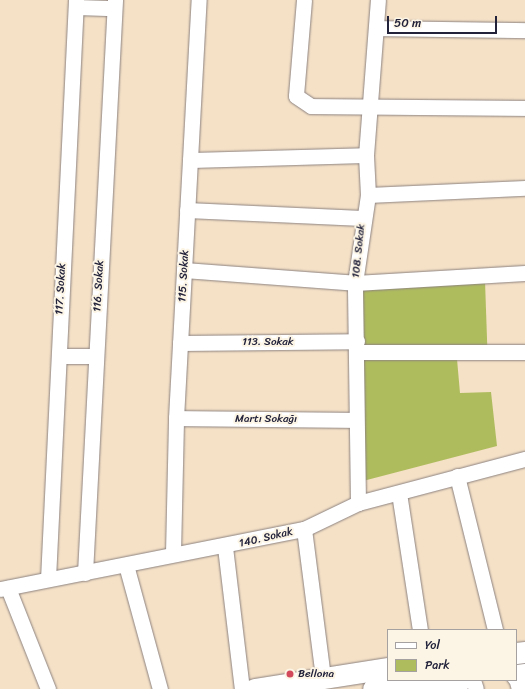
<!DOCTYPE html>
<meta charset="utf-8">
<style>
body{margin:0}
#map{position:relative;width:525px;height:689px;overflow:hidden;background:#f5e1c6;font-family:Sriracha,sans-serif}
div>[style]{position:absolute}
.green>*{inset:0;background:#afbc5e;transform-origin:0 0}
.roads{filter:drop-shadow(0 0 1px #8c8280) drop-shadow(0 0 1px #8c8280)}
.minor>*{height:15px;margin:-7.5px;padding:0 7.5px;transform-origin:7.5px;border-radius:7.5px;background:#fff}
.secondary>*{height:21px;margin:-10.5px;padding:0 10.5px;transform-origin:10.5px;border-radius:10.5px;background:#fff}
.dots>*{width:11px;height:11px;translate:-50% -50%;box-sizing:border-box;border:2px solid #fcf5e5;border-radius:50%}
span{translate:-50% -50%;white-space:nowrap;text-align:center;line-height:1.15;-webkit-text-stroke:4px #fcf5e5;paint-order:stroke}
.street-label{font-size:11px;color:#22223b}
.poi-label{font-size:11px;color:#22223b}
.left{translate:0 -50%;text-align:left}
.legend{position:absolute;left:387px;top:629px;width:130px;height:52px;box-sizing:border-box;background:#fcf5e5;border:1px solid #a5a1a1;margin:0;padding:5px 7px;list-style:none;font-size:12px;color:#22223b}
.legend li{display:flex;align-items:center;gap:8px;height:20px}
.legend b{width:20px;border:1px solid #a5a1a1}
.scale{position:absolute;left:387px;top:16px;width:110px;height:18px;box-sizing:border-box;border:2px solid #22223b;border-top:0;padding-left:5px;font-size:12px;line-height:14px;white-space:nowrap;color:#22223b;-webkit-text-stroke:3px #fcf5e5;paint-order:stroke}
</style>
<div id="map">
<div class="green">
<div style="left:485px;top:281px;width:65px;height:126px;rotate:88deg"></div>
<div style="clip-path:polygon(457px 359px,460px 393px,491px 392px,497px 446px,363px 481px,361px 360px)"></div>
</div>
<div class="roads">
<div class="minor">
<div style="left:304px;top:0;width:96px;rotate:94.8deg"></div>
<div style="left:296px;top:96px;width:18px;rotate:34deg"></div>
<div style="left:311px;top:106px;width:214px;rotate:0.5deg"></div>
<div style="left:76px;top:7px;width:38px;rotate:2deg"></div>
<div style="left:377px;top:28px;width:148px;rotate:0.8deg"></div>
<div style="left:190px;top:160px;width:176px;rotate:-1.6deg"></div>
<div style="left:368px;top:195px;width:157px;rotate:-2.6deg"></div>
<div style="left:187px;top:210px;width:175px;rotate:2.6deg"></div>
<div style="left:184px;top:270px;width:171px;rotate:4.3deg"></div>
<div style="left:355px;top:283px;width:170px;rotate:-3.4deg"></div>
<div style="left:180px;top:343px;width:177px;rotate:-0.6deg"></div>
<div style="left:356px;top:352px;width:169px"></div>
<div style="left:59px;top:356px;width:37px"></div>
<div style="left:176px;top:418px;width:179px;rotate:0.6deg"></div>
<div style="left:457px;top:476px;width:159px;rotate:76.1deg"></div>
<div style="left:399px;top:493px;width:139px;rotate:81.3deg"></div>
<div style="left:358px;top:503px;width:220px;rotate:-90.8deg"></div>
<div style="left:355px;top:283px;width:89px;rotate:-81.6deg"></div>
<div style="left:368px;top:195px;width:40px;rotate:-92.9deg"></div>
<div style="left:366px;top:155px;width:155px;rotate:-85.6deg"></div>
<div style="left:304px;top:529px;width:150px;rotate:82.7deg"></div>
<div style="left:225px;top:547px;width:143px;rotate:83.2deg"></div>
<div style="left:173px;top:553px;width:135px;rotate:-88.7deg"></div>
<div style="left:176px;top:418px;width:419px;rotate:-86.9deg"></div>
<div style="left:126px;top:565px;width:129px;rotate:74.7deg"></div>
<div style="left:85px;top:573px;width:574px;rotate:-87deg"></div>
<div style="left:48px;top:579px;width:580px;rotate:-87.23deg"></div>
<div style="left:8px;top:588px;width:109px;rotate:68.4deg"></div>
<div style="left:0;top:589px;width:310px;rotate:-11.2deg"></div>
<div style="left:304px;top:529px;width:60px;rotate:-25.7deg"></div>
<div style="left:358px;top:503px;width:173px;rotate:-14.8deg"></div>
<div style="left:516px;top:678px;width:11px;rotate:75deg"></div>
<div style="left:473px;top:680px;width:9px;rotate:72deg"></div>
</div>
<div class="secondary">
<div style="left:516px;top:653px;width:9px;rotate:-6deg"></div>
<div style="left:516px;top:675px;width:9px;rotate:-6deg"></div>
<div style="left:254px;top:689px;width:136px;rotate:-8.9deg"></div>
<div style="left:373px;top:689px;width:88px;rotate:-5.8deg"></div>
</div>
</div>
<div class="dots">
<div style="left:290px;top:674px;background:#d1495b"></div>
</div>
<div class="street-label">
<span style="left:359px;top:251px;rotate:-84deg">108. Sokak</span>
<span style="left:184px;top:276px;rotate:-87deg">115. Sokak</span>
<span style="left:99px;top:286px;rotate:-87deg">116. Sokak</span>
<span style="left:61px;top:289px;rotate:-87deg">117. Sokak</span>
<span style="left:268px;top:342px">113. Sokak</span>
<span style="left:266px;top:419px">Martı Sokağı</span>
<span style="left:266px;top:538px;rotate:-13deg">140. Sokak</span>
</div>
<div class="poi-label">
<span class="left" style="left:298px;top:674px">Bellona</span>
</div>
<ul class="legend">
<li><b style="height:5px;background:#fff"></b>Yol</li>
<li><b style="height:11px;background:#afbc5e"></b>Park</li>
</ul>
<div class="scale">50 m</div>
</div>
